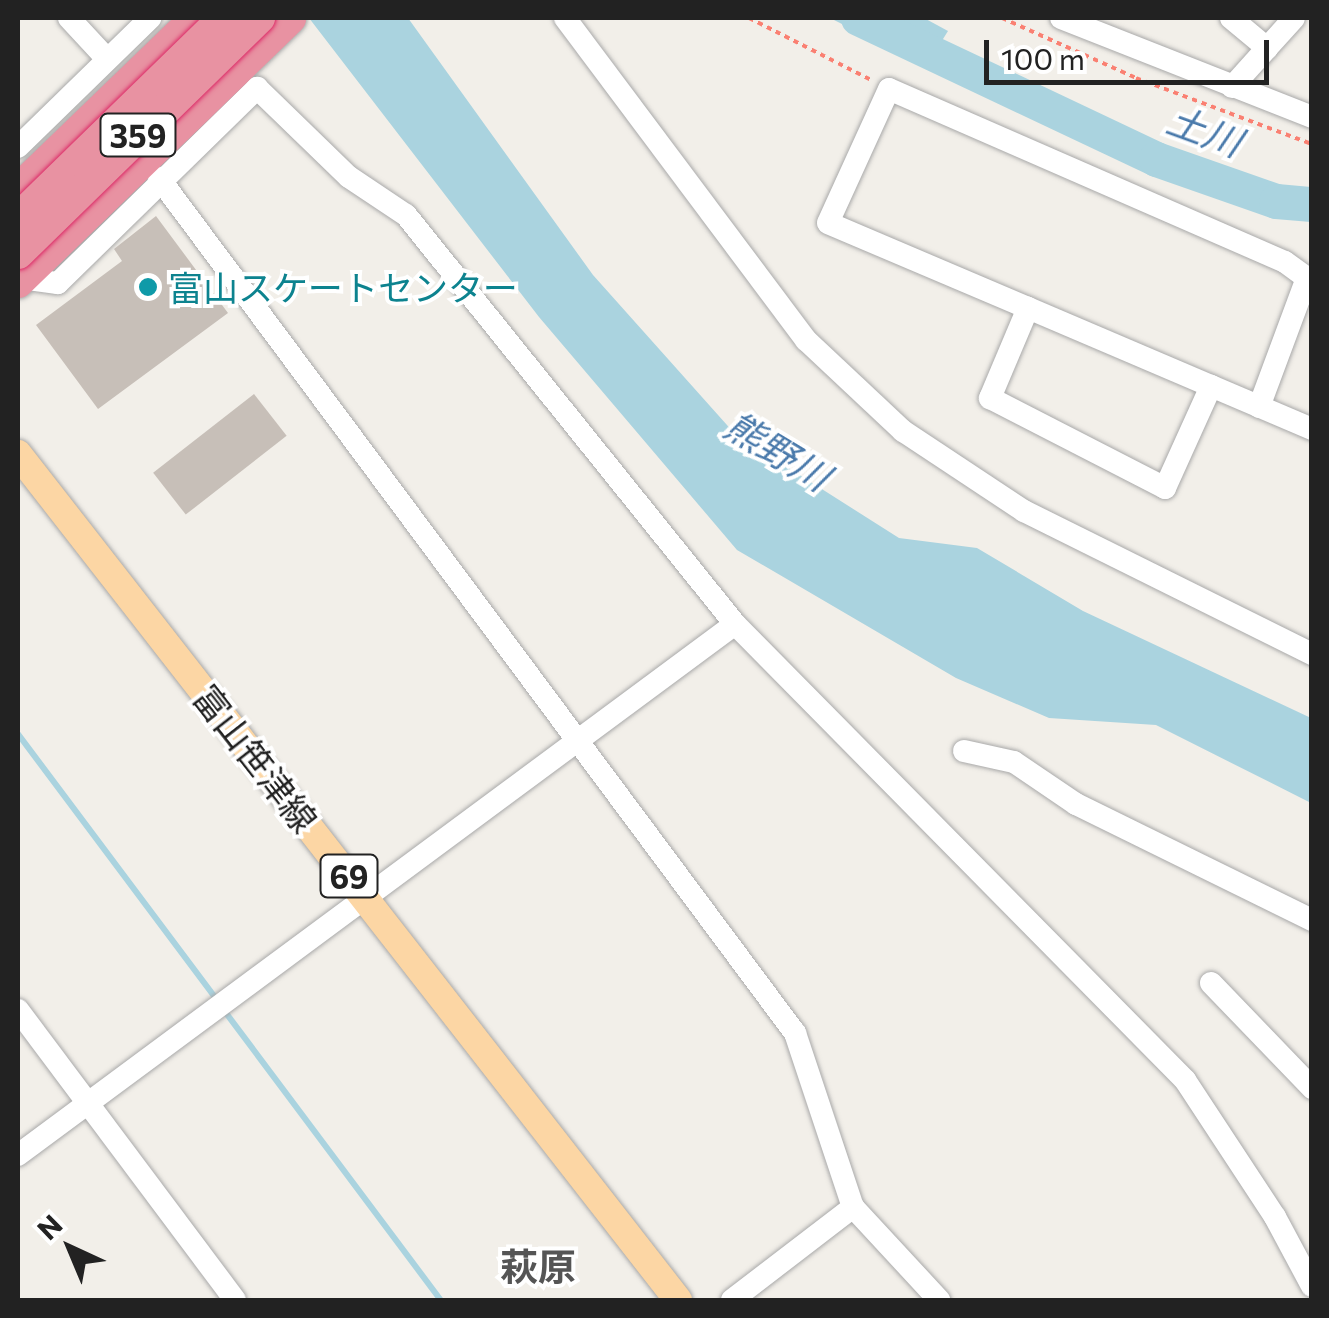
<!DOCTYPE html>
<meta charset="utf-8">
<style>
body{margin:0}
#map{position:relative;width:1329px;height:1318px;overflow:hidden;background:#f2efe9;font-family:Commissioner,"Noto Sans JP",sans-serif}
div>[style]{position:absolute}
.water>*{inset:0;background:#aad3df}
.stream>*{height:6px;margin:-3px;padding:0 3px;transform-origin:3px;border-radius:3px;background:#aad3df}
.river>*{height:35px;margin:-17.5px;padding:0 17.5px;transform-origin:17.5px;border-radius:17.5px;background:#aad3df}
.building>*{inset:0;background:#c7bfb8;transform-origin:0 0}
.path>*{height:4px;margin-top:-2px;transform-origin:0;background:repeating-linear-gradient(90deg,#fa8072 0 5px,transparent 0 10px)}
.roads{filter:drop-shadow(0 0 2px #a9a9a9) drop-shadow(0 0 2px #a9a9a9)}
.minor>*{height:22px;margin:-11px;padding:0 11px;transform-origin:11px;border-radius:11px;background:#fff}
.major>*{height:28px;margin:-14px;padding:0 14px;transform-origin:14px;border-radius:14px;background:#fcd6a4}
.highway>*{height:32px;margin:-16px;padding:0 16px;transform-origin:16px;border-radius:16px;background:#e892a2}
.bridges{filter:drop-shadow(0 0 2px #dc2a67) drop-shadow(0 0 2px #dc2a67)}
.highway-bridge>*{height:32px;margin:-16px;padding:0 16px;transform-origin:16px;border-radius:16px;background:#e892a2}
.dots>*{width:28px;height:28px;translate:-50% -50%;box-sizing:border-box;border:5px solid #fff;border-radius:50%}
span{translate:-50% -50%;white-space:nowrap;text-align:center;line-height:1.15;-webkit-text-stroke:8px #fff;paint-order:stroke}
.shield-label span{padding:2px 8px;background:#fff;border:2px solid;border-radius:8px;-webkit-text-stroke-width:0}
.shield-label{font-size:32px;color:#222;font-weight:700}
.culture-label{font-size:35px;color:#0d838f}
.left{translate:0 -50%;text-align:left}
.street-label{font-size:35px;color:#222}
.water-label{font-size:38px;color:#4a7aab;font-style:italic}
.neighbourhood-label{font-size:38px;color:#555;font-weight:700}
.frame{position:absolute;inset:0;border:20px solid #222;pointer-events:none}
.north{position:absolute;left:20px;top:1198px;width:100px;height:100px;-webkit-text-stroke:8px #fff;paint-order:stroke;rotate:316deg;font-size:28px;font-weight:700;line-height:40px;text-align:center;color:#222}
.north::after{content:'';display:block;margin:auto;width:35px;height:45px;background:#222;clip-path:polygon(50% 0,100% 100%,50% 72%,0 100%)}
.scale{position:absolute;left:984px;top:40px;width:285px;height:45px;box-sizing:border-box;border:5px solid #222;border-top:0;padding-left:12px;font-size:30px;line-height:35px;white-space:nowrap;color:#222;-webkit-text-stroke:8px #fff;paint-order:stroke}
</style>
<div id="map">
<div class="water">
<div style="clip-path:polygon(309px 18px,408px 18px,593px 275px,735px 434px,899px 538px,977px 548px,1083px 611px,1311px 718px,1311px 803px,1156px 725px,1049px 718px,956px 678px,737px 550px,539px 317px)"></div>
<div style="clip-path:polygon(830px 18px,924px 18px,948px 31px,926px 66px)"></div>
</div>
<div class="stream">
<div style="left:18px;top:734px;width:331px;rotate:53.2deg"></div>
<div style="left:223px;top:1009px;width:364px;rotate:53.2deg"></div>
</div>
<div class="river">
<div style="left:858px;top:18px;width:330px;rotate:25.3deg"></div>
<div style="left:1156px;top:159px;width:127px;rotate:19.3deg"></div>
<div style="left:1276px;top:201px;width:36px;rotate:5deg"></div>
</div>
<div class="building">
<div style="clip-path:polygon(156px 216px,228px 313px,98px 409px,36px 325px,122px 261px,114px 249px)"></div>
<div style="left:254px;top:394px;width:53px;height:128px;rotate:52deg"></div>
</div>
<div class="path">
<div style="left:749px;top:18px;width:137px;rotate:26.9deg"></div>
<div style="left:1002px;top:18px;width:147px;rotate:24.1deg"></div>
<div style="left:1136px;top:78px;width:188px;rotate:20.6deg"></div>
</div>
<div class="roads">
<div class="minor">
<div style="left:69px;top:18px;width:56px;rotate:47.2deg"></div>
<div style="left:565px;top:18px;width:402px;rotate:53.2deg"></div>
<div style="left:806px;top:340px;width:133px;rotate:43.2deg"></div>
<div style="left:903px;top:431px;width:145px;rotate:33.5deg"></div>
<div style="left:1024px;top:511px;width:322px;rotate:26.4deg"></div>
<div style="left:1061px;top:18px;width:270px;rotate:21.5deg"></div>
<div style="left:1231px;top:18px;width:47px;rotate:39.8deg"></div>
<div style="left:1267px;top:48px;width:40px;rotate:-48deg"></div>
<div style="left:1232px;top:87px;width:52px;rotate:-48.1deg"></div>
<div style="left:18px;top:147px;width:185px;rotate:-44.3deg"></div>
<div style="left:159px;top:178px;width:1066px;rotate:53.36deg"></div>
<div style="left:795px;top:1033px;width:183px;rotate:71.6deg"></div>
<div style="left:853px;top:1207px;width:127px;rotate:47.2deg"></div>
<div style="left:21px;top:278px;width:37px;rotate:8deg"></div>
<div style="left:58px;top:283px;width:279px;rotate:-44.4deg"></div>
<div style="left:257px;top:88px;width:128px;rotate:44.1deg"></div>
<div style="left:349px;top:177px;width:69px;rotate:33.7deg"></div>
<div style="left:406px;top:215px;width:525px;rotate:51.19deg"></div>
<div style="left:735px;top:624px;width:641px;rotate:45.38deg"></div>
<div style="left:1185px;top:1080px;width:164px;rotate:56.7deg"></div>
<div style="left:1275px;top:1217px;width:78px;rotate:61.8deg"></div>
<div style="left:1028px;top:308px;width:98px;rotate:112.9deg"></div>
<div style="left:990px;top:398px;width:197px;rotate:27.2deg"></div>
<div style="left:1165px;top:488px;width:112px;rotate:-65.7deg"></div>
<div style="left:1259px;top:407px;width:138px;rotate:-69.6deg"></div>
<div style="left:1307px;top:278px;width:27px;rotate:-144deg"></div>
<div style="left:1285px;top:262px;width:432px;rotate:-156.4deg"></div>
<div style="left:889px;top:89px;width:147px;rotate:114.5deg"></div>
<div style="left:828px;top:223px;width:217px;rotate:23deg"></div>
<div style="left:1028px;top:308px;width:199px;rotate:23.1deg"></div>
<div style="left:1211px;top:386px;width:110px;rotate:23.1deg"></div>
<div style="left:964px;top:751px;width:51px;rotate:12.4deg"></div>
<div style="left:1014px;top:762px;width:75px;rotate:34.1deg"></div>
<div style="left:1076px;top:804px;width:263px;rotate:26.2deg"></div>
<div style="left:1211px;top:983px;width:146px;rotate:46.1deg"></div>
<div style="left:18px;top:1010px;width:362px;rotate:53.2deg"></div>
<div style="left:18px;top:1155px;width:892px;rotate:-36.52deg"></div>
<div style="left:732px;top:1300px;width:153px;rotate:-37.5deg"></div>
</div>
<div class="major">
<div style="left:18px;top:454px;width:1073px;rotate:52.04deg"></div>
</div>
<div class="highway">
<div style="left:18px;top:190px;width:248px;rotate:-44deg"></div>
<div style="left:18px;top:282px;width:379px;rotate:-44.1deg"></div>
</div>
</div>
<div class="bridges">
<div class="highway-bridge">
<div style="left:18px;top:219px;width:288px;rotate:-44.3deg"></div>
<div style="left:18px;top:253px;width:337px;rotate:-44.3deg"></div>
</div>
</div>
<div class="dots">
<div style="left:148px;top:287px;background:#0f9aa8"></div>
</div>
<div class="shield-label">
<span style="left:138px;top:135px">359</span>
<span style="left:349px;top:876px">69</span>
</div>
<div class="culture-label">
<span class="left" style="left:168px;top:287px">富山スケートセンター</span>
</div>
<div class="street-label">
<span style="left:256px;top:758px;rotate:52deg">富山笹津線</span>
</div>
<div class="water-label">
<span style="left:1205px;top:130px;rotate:20deg">土川</span>
<span style="left:778px;top:450px;rotate:31deg">熊野川</span>
</div>
<div class="neighbourhood-label">
<span style="left:538px;top:1266px">萩原</span>
</div>
<div class="frame"></div>
<div class="north">N</div>
<div class="scale">100 m</div>
</div>
